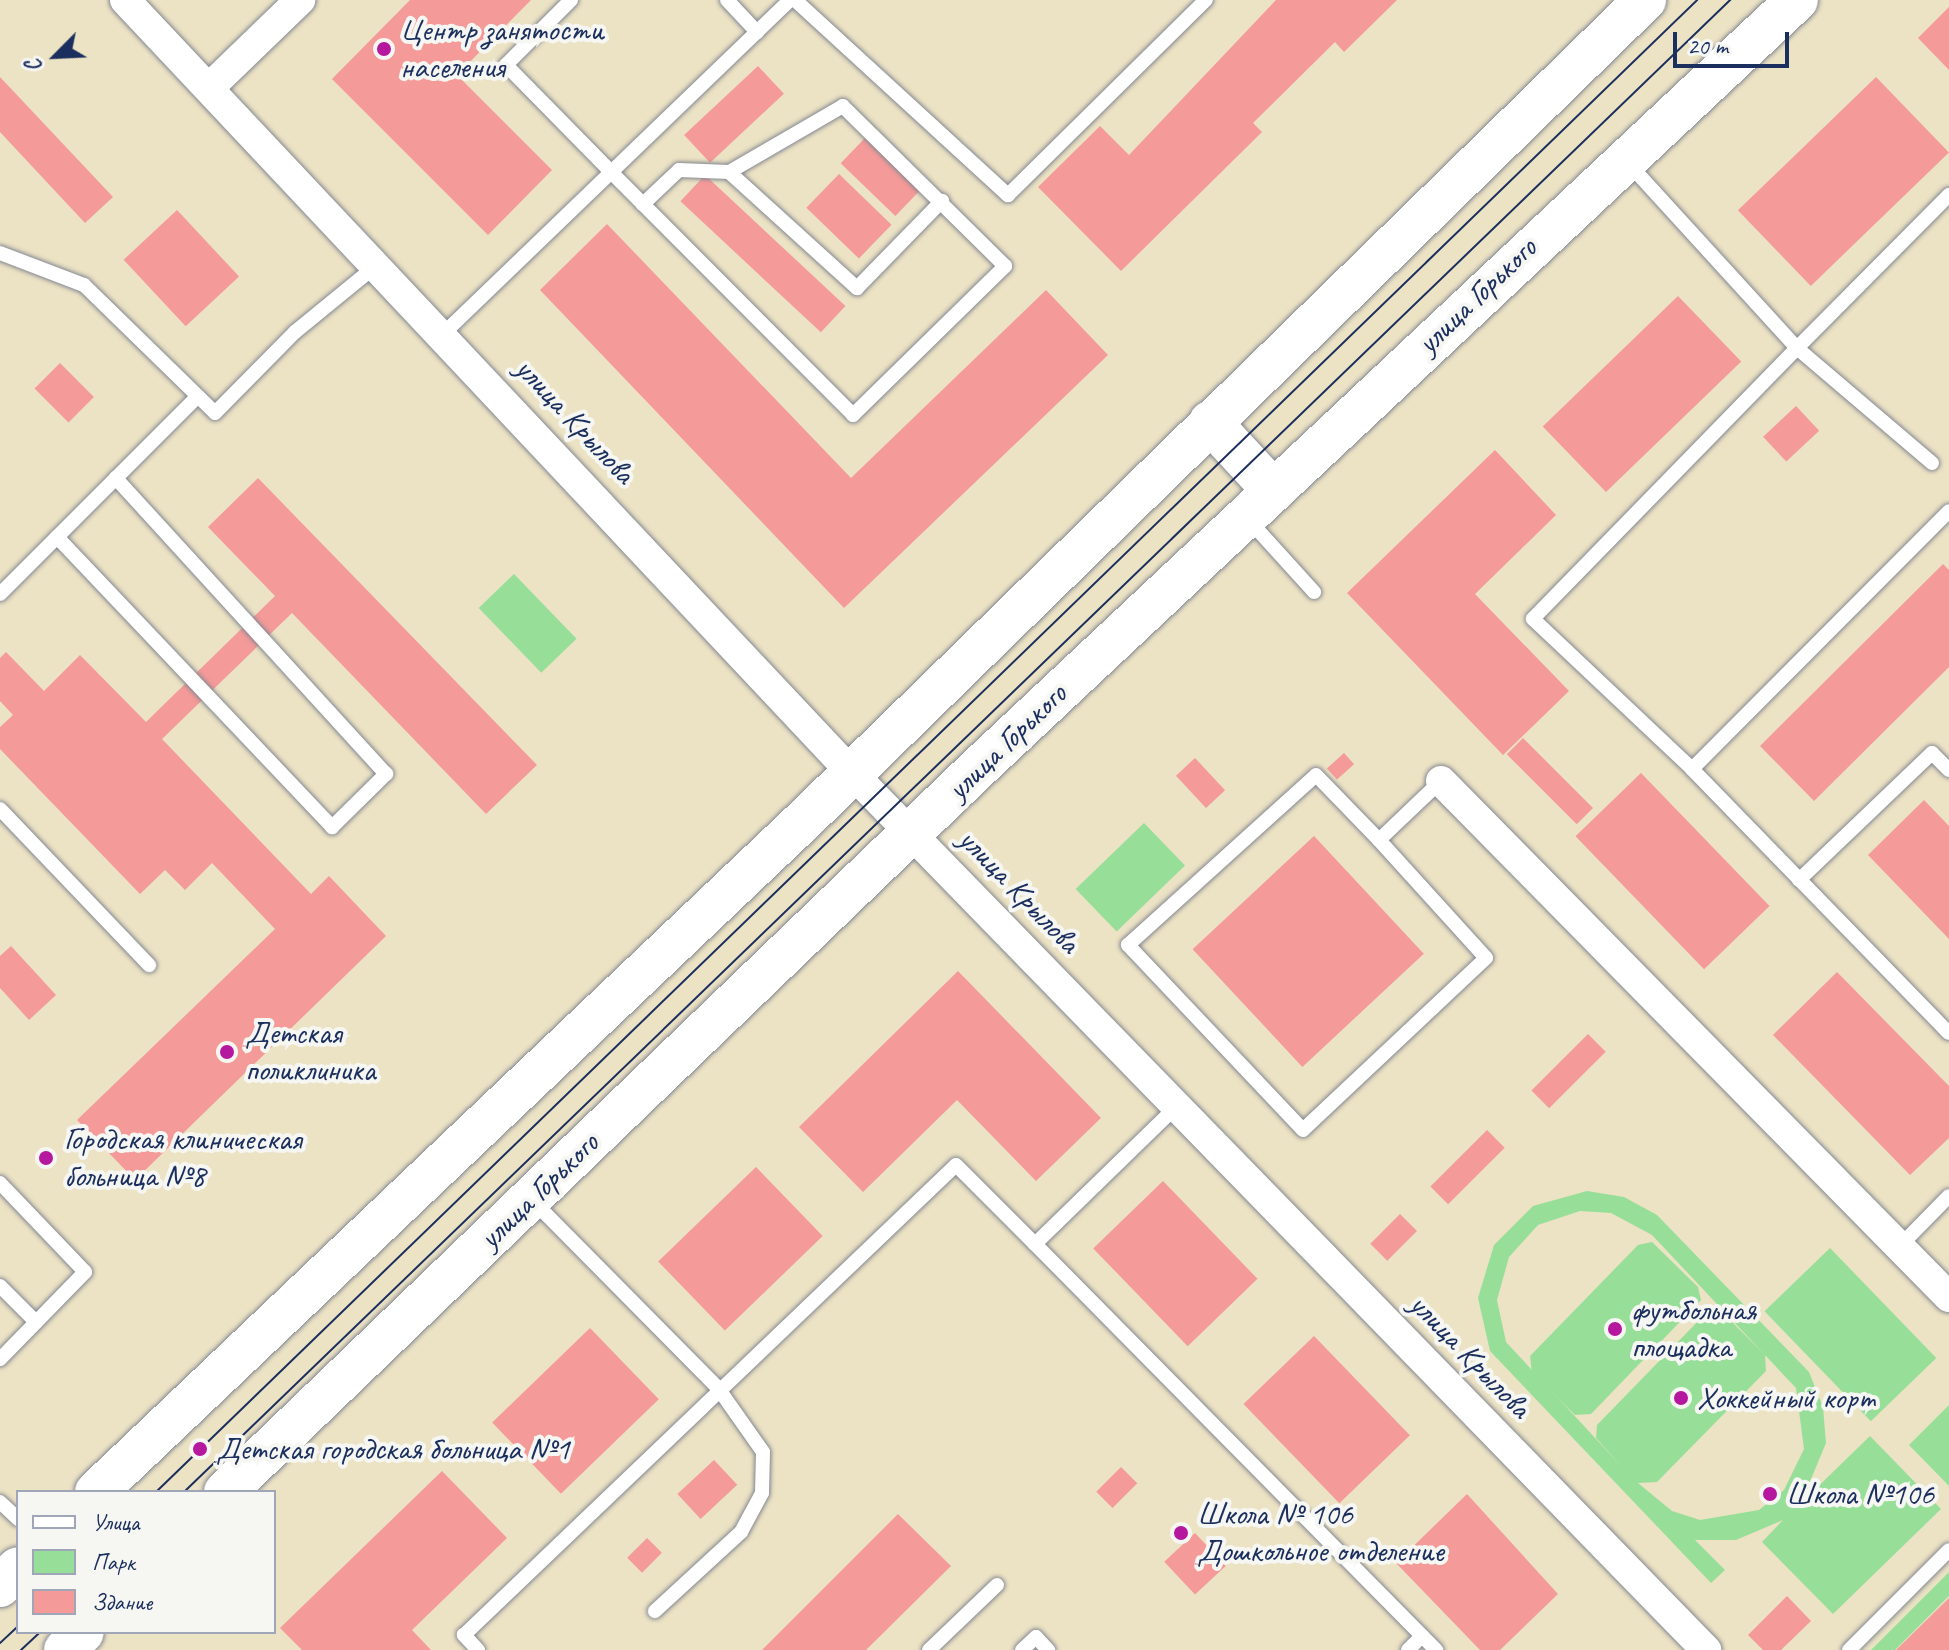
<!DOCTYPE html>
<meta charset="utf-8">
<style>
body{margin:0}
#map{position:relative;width:1949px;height:1650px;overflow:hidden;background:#ece2c4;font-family:Caveat,sans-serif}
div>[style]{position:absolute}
.green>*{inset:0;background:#97df99;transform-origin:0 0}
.building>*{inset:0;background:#f49a99;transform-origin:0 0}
.roads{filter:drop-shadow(0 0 2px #848891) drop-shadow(0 0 2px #848891)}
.service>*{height:14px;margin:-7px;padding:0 7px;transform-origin:7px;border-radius:7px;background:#fff}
.minor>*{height:30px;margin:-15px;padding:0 15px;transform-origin:15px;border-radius:15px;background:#fff}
.secondary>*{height:42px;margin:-21px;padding:0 21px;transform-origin:21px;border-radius:21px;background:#fff}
.tram>*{height:2px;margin:-1px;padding:0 1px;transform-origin:1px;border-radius:1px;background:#1b2f5e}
.dots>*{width:22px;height:22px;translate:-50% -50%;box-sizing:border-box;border:4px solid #f6f6f2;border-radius:50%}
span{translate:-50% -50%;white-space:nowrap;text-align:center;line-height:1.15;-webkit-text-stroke:8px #f6f6f2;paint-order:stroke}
.poi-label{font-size:32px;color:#1b2f5e}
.left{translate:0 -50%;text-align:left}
.street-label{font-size:32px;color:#1b2f5e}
.legend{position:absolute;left:16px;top:1490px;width:260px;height:144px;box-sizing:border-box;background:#f6f6f2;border:2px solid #9ea6b7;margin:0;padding:10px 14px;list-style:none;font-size:24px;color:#1b2f5e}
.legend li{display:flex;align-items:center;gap:16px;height:40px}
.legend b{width:40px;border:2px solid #9ea6b7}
.north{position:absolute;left:16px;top:16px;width:80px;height:80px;-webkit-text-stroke:6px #f6f6f2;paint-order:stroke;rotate:246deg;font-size:22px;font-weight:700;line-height:32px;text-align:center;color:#1b2f5e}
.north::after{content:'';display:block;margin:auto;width:28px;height:36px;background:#1b2f5e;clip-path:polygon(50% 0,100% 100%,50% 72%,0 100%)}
.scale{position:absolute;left:1673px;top:32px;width:116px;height:36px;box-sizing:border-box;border:4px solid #1b2f5e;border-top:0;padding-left:10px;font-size:24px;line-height:28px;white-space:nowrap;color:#1b2f5e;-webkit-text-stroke:6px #f6f6f2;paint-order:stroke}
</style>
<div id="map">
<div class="green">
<div style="left:514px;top:574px;width:90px;height:49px;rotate:46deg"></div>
<div style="left:1144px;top:823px;width:59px;height:95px;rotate:46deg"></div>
<div style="clip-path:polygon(evenodd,1587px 1191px,1624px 1197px,1657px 1215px,1809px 1372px,1823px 1407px,1826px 1443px,1801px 1503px,1870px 1436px,1941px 1509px,1833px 1614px,1762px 1542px,1783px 1520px,1736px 1540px,1695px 1540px,1725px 1570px,1711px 1583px,1490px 1351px,1478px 1298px,1494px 1245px,1533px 1206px,1587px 1191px,1580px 1211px,1611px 1213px,1652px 1235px,1796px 1388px,1804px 1449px,1784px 1490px,1759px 1510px,1700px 1520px,1672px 1511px,1638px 1483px,1657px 1482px,1766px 1371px,1765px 1355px,1722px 1312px,1705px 1314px,1597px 1425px,1596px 1438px,1623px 1468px,1506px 1342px,1497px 1300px,1509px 1257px,1538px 1225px,1580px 1211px)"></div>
<div style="clip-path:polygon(1652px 1242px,1698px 1287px,1701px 1300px,1591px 1414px,1575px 1415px,1532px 1373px,1530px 1356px,1638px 1245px)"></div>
<div style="left:1830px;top:1248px;width:153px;height:91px;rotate:46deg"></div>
<div style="clip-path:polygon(1949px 1405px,1949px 1486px,1909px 1445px)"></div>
<div style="clip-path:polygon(1949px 1572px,1949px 1596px,1895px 1650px,1871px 1650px)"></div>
</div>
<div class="building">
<div style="clip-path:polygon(410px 0,531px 0,457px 75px,552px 170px,488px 235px,332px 79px)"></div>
<div style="clip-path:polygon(1276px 0,1397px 0,1344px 52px,1335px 42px,1253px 123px,1262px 132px,1121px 271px,1038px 187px,1100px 126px,1129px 155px)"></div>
<div style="clip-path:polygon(1949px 7px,1949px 70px,1918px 38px)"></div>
<div style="left:758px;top:66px;width:38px;height:101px;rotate:47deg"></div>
<div style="clip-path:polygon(0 77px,113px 197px,85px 223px,0 132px)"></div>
<div style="left:1876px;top:77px;width:105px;height:192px;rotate:46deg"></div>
<div style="left:865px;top:138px;width:76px;height:35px;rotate:44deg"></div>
<div style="left:839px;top:174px;width:73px;height:47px;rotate:44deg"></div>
<div style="left:705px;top:175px;width:192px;height:36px;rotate:43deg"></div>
<div style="left:177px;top:210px;width:91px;height:73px;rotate:47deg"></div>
<div style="clip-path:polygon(607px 224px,851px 478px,1046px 290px,1108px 355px,844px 608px,540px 290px)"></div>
<div style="left:1678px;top:296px;width:91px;height:188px;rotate:46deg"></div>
<div style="left:60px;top:363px;width:48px;height:36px;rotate:45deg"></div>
<div style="left:1796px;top:406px;width:34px;height:45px;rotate:47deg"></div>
<div style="clip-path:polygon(1495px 450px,1556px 515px,1475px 594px,1569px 691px,1503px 755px,1347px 593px)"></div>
<div style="clip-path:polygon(258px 478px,537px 765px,486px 814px,292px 613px,162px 739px,311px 894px,329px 876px,386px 936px,135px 1180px,77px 1120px,275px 929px,212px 863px,185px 890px,165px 870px,140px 894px,0 749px,0 727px,13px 715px,0 701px,0 658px,6px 652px,44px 691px,80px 655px,146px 722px,275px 596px,208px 527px)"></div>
<div style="clip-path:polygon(1943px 564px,1949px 570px,1949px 667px,1814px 801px,1760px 746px)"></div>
<div style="left:1523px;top:738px;width:99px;height:23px;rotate:45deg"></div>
<div style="left:1344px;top:753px;width:15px;height:23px;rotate:48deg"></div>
<div style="left:1195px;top:758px;width:44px;height:26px;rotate:47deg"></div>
<div style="left:1641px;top:773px;width:185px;height:91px;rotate:46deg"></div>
<div style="clip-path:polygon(1924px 800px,1949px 826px,1949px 939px,1868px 855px)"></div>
<div style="left:1314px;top:836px;width:161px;height:166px;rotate:47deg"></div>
<div style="clip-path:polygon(11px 946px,56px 995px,29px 1020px,0 988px,0 956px)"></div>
<div style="clip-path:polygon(958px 971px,1101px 1118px,1036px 1181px,957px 1100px,863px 1192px,799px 1127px)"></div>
<div style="clip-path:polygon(1837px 972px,1949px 1086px,1949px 1138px,1910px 1175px,1773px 1035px)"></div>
<div style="left:1588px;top:1034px;width:25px;height:80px;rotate:45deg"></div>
<div style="left:1487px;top:1130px;width:25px;height:80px;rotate:45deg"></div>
<div style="left:756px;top:1167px;width:96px;height:136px;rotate:46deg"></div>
<div style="left:1163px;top:1181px;width:136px;height:97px;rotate:46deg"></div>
<div style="left:1400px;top:1214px;width:24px;height:42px;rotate:45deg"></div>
<div style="left:590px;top:1328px;width:99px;height:136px;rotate:46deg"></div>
<div style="left:1314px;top:1336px;width:138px;height:98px;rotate:46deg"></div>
<div style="left:714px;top:1460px;width:34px;height:50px;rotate:47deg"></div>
<div style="left:1121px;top:1467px;width:23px;height:35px;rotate:45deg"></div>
<div style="clip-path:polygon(442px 1471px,507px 1538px,412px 1630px,431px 1650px,302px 1650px,280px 1628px)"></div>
<div style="clip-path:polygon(1467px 1494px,1558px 1594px,1500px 1650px,1480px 1650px,1396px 1563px)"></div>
<div style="clip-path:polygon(898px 1514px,951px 1566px,866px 1650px,762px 1650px)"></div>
<div style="left:1195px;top:1533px;width:45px;height:42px;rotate:47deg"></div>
<div style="left:647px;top:1538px;width:21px;height:28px;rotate:45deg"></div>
<div style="clip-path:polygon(1787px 1596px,1811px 1621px,1781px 1650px,1763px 1650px,1748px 1635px)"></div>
<div style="clip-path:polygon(1949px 1598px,1949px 1650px,1896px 1650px)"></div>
</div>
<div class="roads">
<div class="service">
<div style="left:571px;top:0;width:92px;rotate:135deg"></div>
<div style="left:506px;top:65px;width:150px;rotate:45.5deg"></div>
<div style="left:611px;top:172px;width:343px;rotate:45.1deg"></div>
<div style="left:853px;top:415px;width:213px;rotate:-44.4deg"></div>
<div style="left:1005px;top:266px;width:228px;rotate:-135.4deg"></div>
<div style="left:843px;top:106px;width:132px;rotate:149.9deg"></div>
<div style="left:729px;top:172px;width:50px;rotate:-177.7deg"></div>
<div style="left:679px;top:170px;width:50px;rotate:136.6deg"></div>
<div style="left:727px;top:0;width:44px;rotate:46.8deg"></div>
<div style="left:795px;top:0;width:289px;rotate:42.5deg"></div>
<div style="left:1008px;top:195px;width:278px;rotate:-44.6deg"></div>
<div style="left:1628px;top:163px;width:251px;rotate:47.6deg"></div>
<div style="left:1797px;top:348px;width:378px;rotate:134.3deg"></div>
<div style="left:1533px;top:619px;width:219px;rotate:43.3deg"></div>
<div style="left:1692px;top:769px;width:368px;rotate:45.8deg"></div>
<div style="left:729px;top:172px;width:173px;rotate:42.2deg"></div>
<div style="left:857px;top:288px;width:122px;rotate:-45.7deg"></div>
<div style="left:0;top:253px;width:90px;rotate:20.9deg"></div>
<div style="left:84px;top:285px;width:183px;rotate:44.3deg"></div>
<div style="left:215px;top:413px;width:114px;rotate:-45.4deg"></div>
<div style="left:295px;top:332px;width:107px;rotate:-39.3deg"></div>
<div style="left:444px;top:333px;width:480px;rotate:-43.9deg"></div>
<div style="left:1932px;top:463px;width:177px;rotate:-139.6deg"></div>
<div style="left:1797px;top:348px;width:216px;rotate:-45.2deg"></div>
<div style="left:1247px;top:518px;width:100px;rotate:47.8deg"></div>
<div style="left:57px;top:537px;width:400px;rotate:46.5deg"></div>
<div style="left:332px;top:827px;width:76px;rotate:-44.5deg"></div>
<div style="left:386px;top:774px;width:401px;rotate:-132.4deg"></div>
<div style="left:0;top:594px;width:279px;rotate:-45deg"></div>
<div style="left:1692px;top:769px;width:364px;rotate:-45.1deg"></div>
<div style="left:0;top:809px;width:216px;rotate:46.3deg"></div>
<div style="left:1379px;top:840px;width:159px;rotate:47.8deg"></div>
<div style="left:1486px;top:958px;width:251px;rotate:136.8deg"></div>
<div style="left:1303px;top:1130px;width:255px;rotate:-133.4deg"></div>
<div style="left:1128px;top:945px;width:253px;rotate:-42.1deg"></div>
<div style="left:1316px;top:775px;width:91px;rotate:45.9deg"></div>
<div style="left:1379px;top:840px;width:86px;rotate:-43.6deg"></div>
<div style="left:1799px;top:880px;width:184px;rotate:-43.7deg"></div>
<div style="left:1932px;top:753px;width:24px;rotate:45deg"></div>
<div style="left:0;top:1183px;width:123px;rotate:46.3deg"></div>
<div style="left:85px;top:1272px;width:122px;rotate:134.3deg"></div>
<div style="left:534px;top:1202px;width:262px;rotate:45.3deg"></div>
<div style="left:718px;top:1388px;width:78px;rotate:54.9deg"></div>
<div style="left:763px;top:1452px;width:41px;rotate:91.4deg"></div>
<div style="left:762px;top:1493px;width:44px;rotate:118.3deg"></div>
<div style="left:741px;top:1532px;width:117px;rotate:137.4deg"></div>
<div style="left:1035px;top:1244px;width:571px;rotate:45.35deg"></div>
<div style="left:1899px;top:1247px;width:71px;rotate:-45.6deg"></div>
<div style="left:0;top:1286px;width:51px;rotate:45deg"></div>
<div style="left:0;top:1502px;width:25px;rotate:43deg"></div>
<div style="left:478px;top:1650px;width:21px;rotate:-133deg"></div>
<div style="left:464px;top:1635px;width:680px;rotate:-43.69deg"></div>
<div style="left:956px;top:1165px;width:112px;rotate:45deg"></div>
<div style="left:1035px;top:1244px;width:198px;rotate:-44.2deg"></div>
<div style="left:929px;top:1650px;width:94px;rotate:-43.7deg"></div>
<div style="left:1022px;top:1650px;width:19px;rotate:-43deg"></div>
<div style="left:1036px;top:1637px;width:18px;rotate:47deg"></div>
<div style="left:1408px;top:1650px;width:20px;rotate:-45deg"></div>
<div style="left:1849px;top:1650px;width:141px;rotate:-45deg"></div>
</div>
<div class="minor">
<div style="left:125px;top:0;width:1060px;rotate:46.76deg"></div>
<div style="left:851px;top:772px;width:1226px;rotate:45.76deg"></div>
<div style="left:209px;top:88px;width:127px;rotate:-44deg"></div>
<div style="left:1441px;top:781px;width:724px;rotate:45.45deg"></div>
</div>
<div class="secondary">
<div style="left:1210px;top:422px;width:93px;rotate:47.2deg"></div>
<div style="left:96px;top:1492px;width:976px;rotate:-43.51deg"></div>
<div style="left:804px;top:820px;width:1175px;rotate:-44.28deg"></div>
<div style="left:225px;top:1492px;width:1040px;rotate:-43.87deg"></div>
<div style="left:975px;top:771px;width:1127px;rotate:-43.17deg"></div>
<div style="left:0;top:1586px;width:25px;rotate:-45deg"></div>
<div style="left:65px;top:1650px;width:25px;rotate:-45deg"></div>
</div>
</div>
<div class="tram">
<div style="left:156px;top:1492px;width:2145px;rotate:-44.07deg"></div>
<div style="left:184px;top:1492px;width:2149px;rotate:-43.98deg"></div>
<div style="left:0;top:1643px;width:25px;rotate:-43deg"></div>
<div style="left:21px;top:1650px;width:26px;rotate:-43deg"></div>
</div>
<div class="dots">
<div style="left:384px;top:49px;background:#b5179e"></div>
<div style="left:227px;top:1052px;background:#b5179e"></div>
<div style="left:46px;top:1158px;background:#b5179e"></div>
<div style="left:1615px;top:1329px;background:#b5179e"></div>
<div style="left:1681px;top:1398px;background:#b5179e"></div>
<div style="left:200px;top:1449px;background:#b5179e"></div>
<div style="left:1770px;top:1494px;background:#b5179e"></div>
<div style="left:1181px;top:1533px;background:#b5179e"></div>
</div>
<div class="poi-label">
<span class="left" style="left:400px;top:49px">Центр занятости<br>населения</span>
<span class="left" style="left:245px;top:1052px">Детская<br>поликлиника</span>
<span class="left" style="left:64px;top:1158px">Городская клиническая<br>больница №8</span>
<span class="left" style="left:1631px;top:1329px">футбольная<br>площадка</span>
<span class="left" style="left:1697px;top:1398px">Хоккейный корт</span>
<span class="left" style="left:216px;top:1449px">Детская городская больница №1</span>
<span class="left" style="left:1786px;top:1494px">Школа №106</span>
<span class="left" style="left:1197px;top:1533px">Школа № 106<br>Дошкольное отделение</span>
</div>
<div class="street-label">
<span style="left:1477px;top:296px;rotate:-44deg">улица Горького</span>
<span style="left:575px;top:421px;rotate:47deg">улица Крылова</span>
<span style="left:1007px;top:742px;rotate:-44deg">улица Горького</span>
<span style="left:1019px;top:891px;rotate:46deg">улица Крылова</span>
<span style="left:539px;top:1191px;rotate:-44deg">улица Горького</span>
<span style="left:1470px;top:1356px;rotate:46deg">улица Крылова</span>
</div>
<ul class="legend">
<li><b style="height:10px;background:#fff"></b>Улица</li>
<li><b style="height:22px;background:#97df99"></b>Парк</li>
<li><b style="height:22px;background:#f49a99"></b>Здание</li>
</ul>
<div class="north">С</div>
<div class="scale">20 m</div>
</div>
